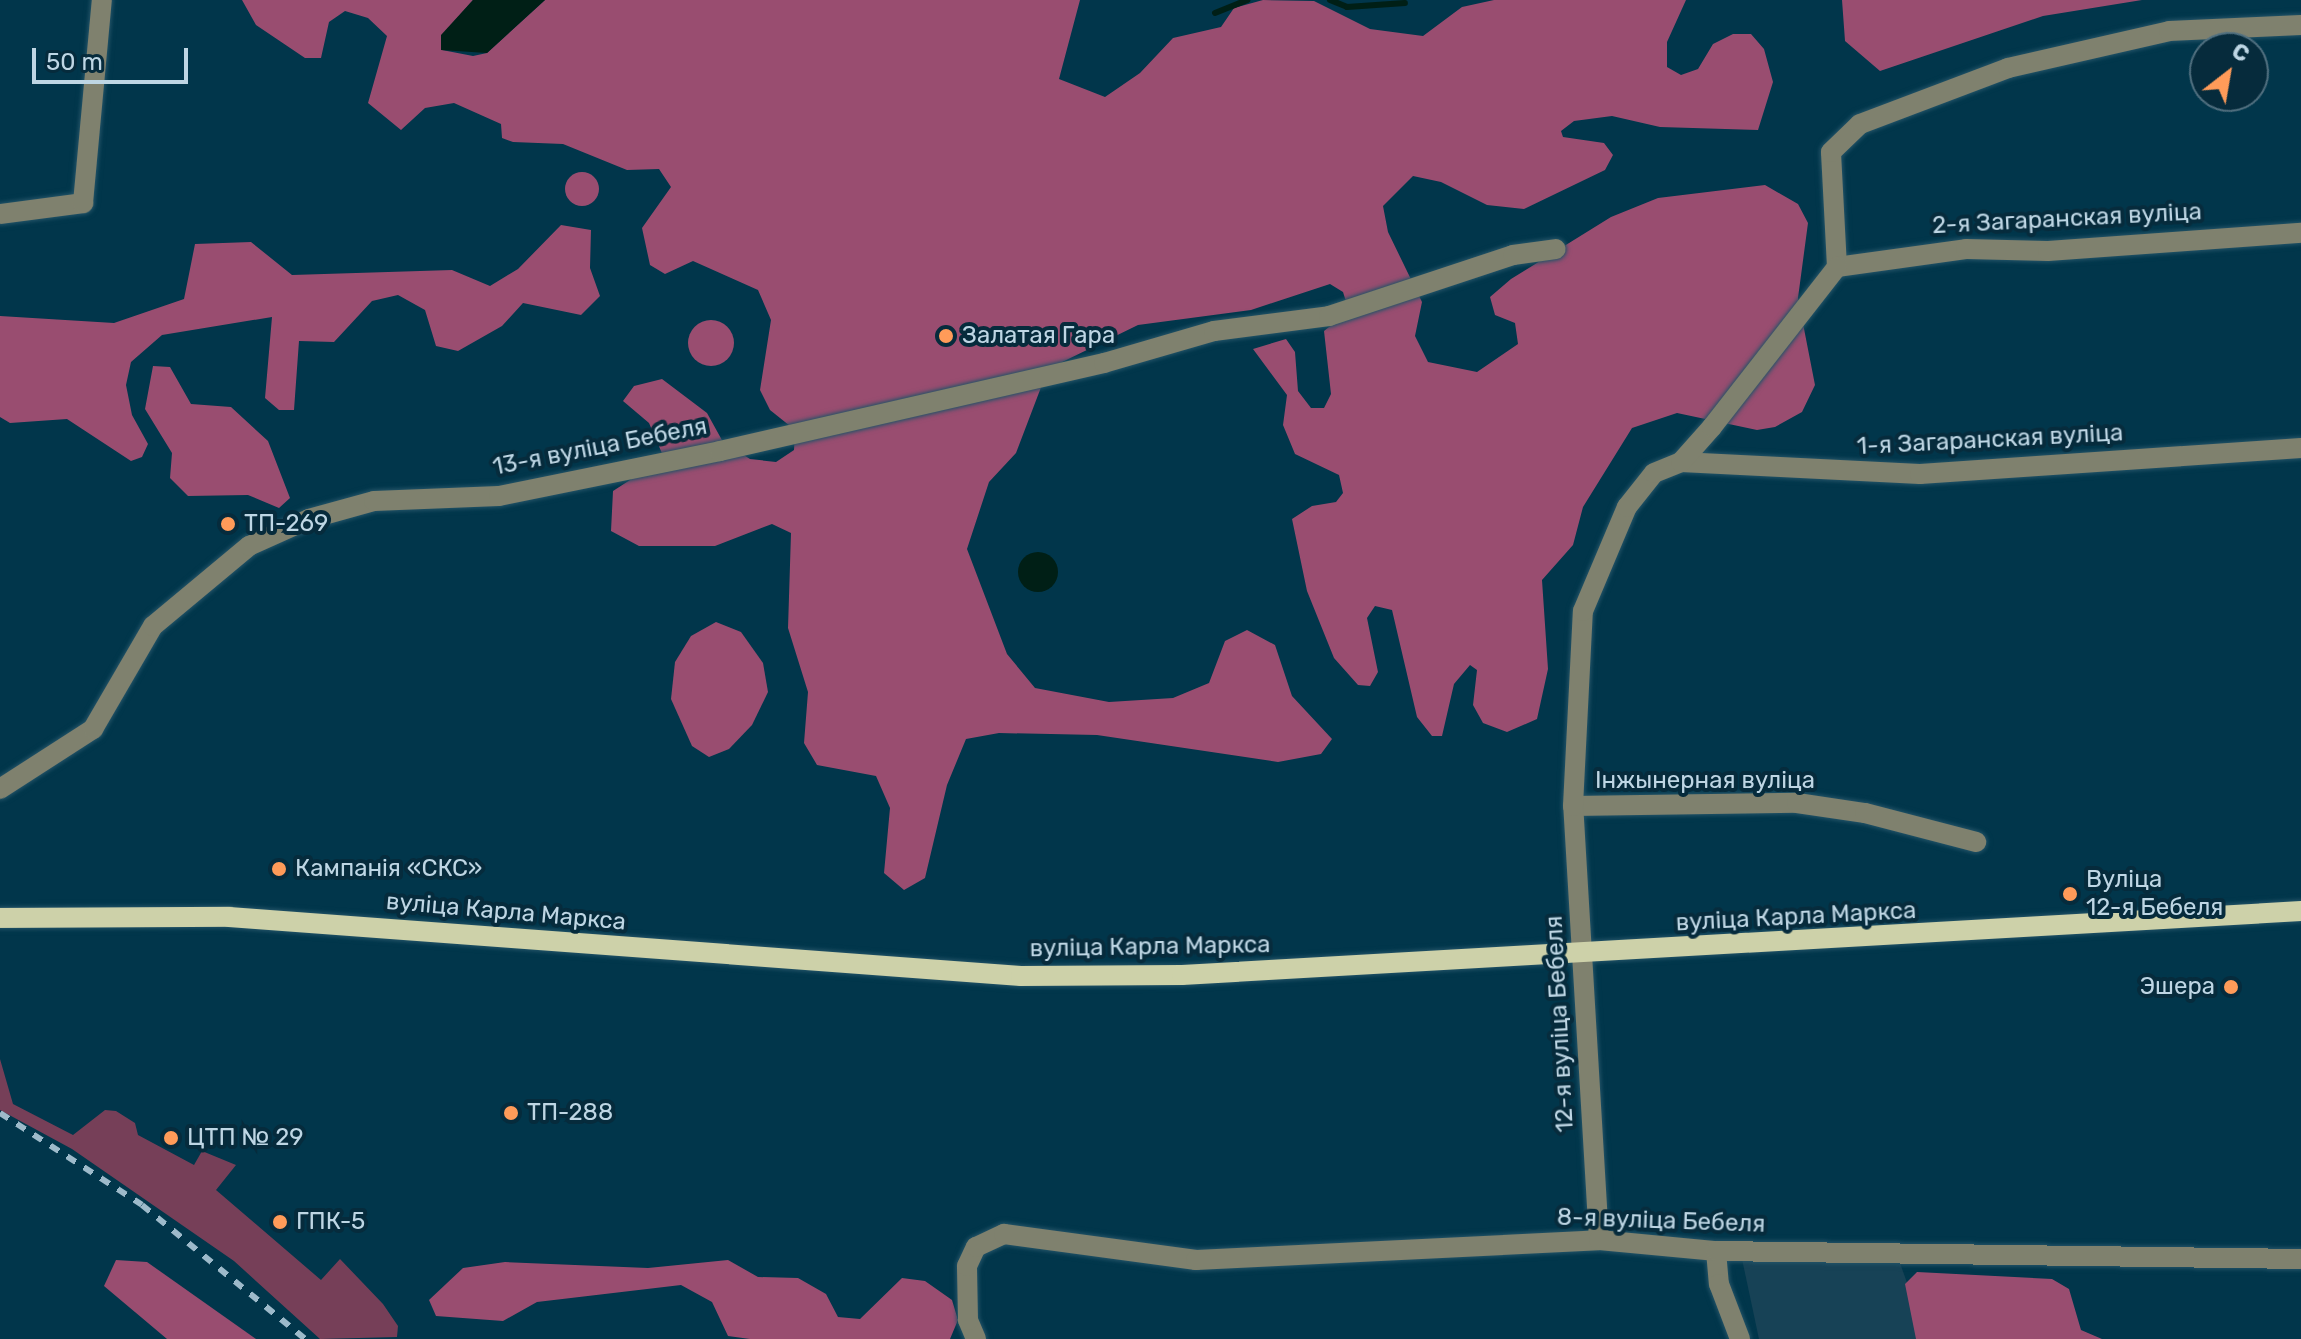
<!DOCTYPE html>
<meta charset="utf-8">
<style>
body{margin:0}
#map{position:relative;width:2301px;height:1339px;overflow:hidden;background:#01364b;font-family:Rubik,sans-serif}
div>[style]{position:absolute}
.built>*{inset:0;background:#174256}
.green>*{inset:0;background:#763f58}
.forest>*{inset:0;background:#994d70}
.round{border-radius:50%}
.water>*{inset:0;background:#001f16}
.stream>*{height:6px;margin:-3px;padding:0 3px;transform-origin:3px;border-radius:3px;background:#001f16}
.roads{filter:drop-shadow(0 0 2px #235367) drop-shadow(0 0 2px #235367)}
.minor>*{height:20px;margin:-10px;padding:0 10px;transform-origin:10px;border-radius:10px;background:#7f816e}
.major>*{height:20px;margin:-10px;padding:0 10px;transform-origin:10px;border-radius:10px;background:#cdd1a9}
.rail>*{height:6px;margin-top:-3px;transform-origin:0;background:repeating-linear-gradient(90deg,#9dbaca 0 10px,transparent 0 20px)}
.dots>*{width:22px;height:22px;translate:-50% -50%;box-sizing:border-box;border:4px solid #062b3c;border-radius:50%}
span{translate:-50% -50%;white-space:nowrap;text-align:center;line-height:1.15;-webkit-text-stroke:8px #062b3c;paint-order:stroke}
.street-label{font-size:24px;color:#bed6e4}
.poi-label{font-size:24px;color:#bed6e4}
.left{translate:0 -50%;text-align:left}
.right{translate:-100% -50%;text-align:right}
.north{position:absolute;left:2189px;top:32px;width:80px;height:80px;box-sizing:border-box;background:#062b3c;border:2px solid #506f7f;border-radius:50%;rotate:31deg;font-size:22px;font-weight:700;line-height:32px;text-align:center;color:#bed6e4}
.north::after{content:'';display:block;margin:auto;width:28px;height:36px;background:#ff9b59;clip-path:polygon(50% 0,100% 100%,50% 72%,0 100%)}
.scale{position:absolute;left:32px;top:48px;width:156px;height:36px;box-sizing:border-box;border:4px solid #bed6e4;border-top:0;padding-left:10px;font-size:24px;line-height:28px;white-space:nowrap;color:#bed6e4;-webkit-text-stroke:6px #062b3c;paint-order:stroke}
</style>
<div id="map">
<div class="built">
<div style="clip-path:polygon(1742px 1259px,1900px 1263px,1927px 1339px,1759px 1339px)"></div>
</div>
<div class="green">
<div style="clip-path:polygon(0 1059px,13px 1104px,73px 1135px,105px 1110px,116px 1111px,135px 1123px,138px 1135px,194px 1165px,202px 1151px,236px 1165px,216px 1190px,321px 1280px,340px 1259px,383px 1304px,398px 1326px,397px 1337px,320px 1339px,234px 1261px,72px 1149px,0 1110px)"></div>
</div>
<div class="forest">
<div style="clip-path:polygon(242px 0,473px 0,441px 36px,442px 50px,473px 56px,487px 53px,545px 0,1080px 0,1059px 79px,1105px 97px,1140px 73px,1173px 38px,1221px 27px,1234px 8px,1263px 0,1314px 1px,1370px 29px,1423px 36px,1462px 7px,1494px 0,1686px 0,1667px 42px,1667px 67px,1681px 75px,1698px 69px,1713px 44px,1733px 34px,1751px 34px,1764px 49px,1773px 82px,1758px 130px,1660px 127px,1612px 116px,1574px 121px,1561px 131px,1563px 137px,1604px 143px,1613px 155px,1605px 170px,1524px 209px,1487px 205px,1441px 182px,1413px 176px,1383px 206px,1388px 232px,1422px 302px,1415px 336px,1428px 362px,1477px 372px,1518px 344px,1515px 323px,1495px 315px,1490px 297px,1511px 279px,1611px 217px,1658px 198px,1765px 185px,1798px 204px,1808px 223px,1798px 298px,1815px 385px,1802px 412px,1775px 427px,1757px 430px,1677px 413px,1632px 428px,1583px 507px,1573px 545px,1542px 580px,1548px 669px,1537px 719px,1507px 732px,1483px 723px,1473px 705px,1477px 670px,1470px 665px,1454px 684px,1442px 736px,1432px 736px,1417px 717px,1392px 610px,1375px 606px,1367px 618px,1378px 672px,1370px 686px,1358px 685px,1334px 658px,1307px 591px,1292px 519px,1312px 506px,1336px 502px,1343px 493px,1339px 475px,1295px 454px,1283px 425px,1287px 395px,1253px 349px,1286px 339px,1295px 352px,1298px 391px,1311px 408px,1324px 408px,1331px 394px,1324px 331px,1349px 311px,1343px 292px,1330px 284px,1251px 310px,1138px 325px,1048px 369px,1016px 453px,989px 482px,967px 549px,1007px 654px,1035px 688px,1109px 702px,1173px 698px,1209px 683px,1225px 641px,1247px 630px,1275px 645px,1292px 696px,1332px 739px,1321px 754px,1278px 762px,1097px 735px,999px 733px,966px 739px,947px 785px,925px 878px,904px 890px,884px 873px,890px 808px,876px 776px,817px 765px,804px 743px,808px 692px,788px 628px,791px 533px,772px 524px,715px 546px,639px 546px,611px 531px,613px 491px,664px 458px,649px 423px,623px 401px,634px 386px,662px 379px,707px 413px,723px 442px,750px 459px,776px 462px,794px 450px,795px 430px,770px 410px,760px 390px,771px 320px,758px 290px,693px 261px,665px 274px,650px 265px,642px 228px,671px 187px,659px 169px,627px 170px,563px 144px,513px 142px,502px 138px,501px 124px,454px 103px,425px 108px,401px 130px,368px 103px,387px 36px,368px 18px,345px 11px,329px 22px,321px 58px,305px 58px,256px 25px)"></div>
<div style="clip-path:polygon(1842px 0,2142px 0,2043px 16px,1880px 71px,1845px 41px)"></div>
<div class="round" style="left:565px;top:172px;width:34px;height:34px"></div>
<div style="clip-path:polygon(561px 225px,591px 230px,590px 268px,600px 296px,581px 315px,523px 303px,502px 326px,458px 351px,436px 346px,425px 310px,398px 295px,372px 301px,334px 342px,299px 341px,294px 410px,279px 410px,265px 398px,272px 317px,162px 335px,131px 362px,126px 385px,132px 415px,148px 444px,142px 457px,131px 461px,67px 419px,10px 423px,0 417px,0 316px,114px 323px,184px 299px,195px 244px,251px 242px,292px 275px,452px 270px,490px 286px,518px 269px)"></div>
<div class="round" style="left:688px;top:320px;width:46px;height:46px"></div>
<div style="clip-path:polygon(153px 366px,170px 367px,191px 404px,231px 407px,268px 441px,290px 498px,279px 508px,248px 495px,188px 496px,170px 478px,172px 453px,145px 409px)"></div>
<div style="clip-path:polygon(716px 622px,741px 632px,763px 663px,768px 692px,752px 725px,729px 749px,709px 757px,692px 746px,671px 699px,675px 662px,691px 636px)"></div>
<div style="clip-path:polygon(116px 1260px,147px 1262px,256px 1339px,167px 1339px,104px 1286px)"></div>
<div style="clip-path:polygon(728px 1260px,758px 1277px,798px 1278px,826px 1294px,838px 1317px,860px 1319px,902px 1278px,925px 1281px,952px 1300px,958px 1320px,950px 1339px,750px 1339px,728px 1336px,712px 1302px,681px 1285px,537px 1302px,503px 1321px,436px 1316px,429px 1300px,463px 1268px,505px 1262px,648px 1268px)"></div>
<div style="clip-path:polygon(1917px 1272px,2052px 1279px,2069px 1289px,2081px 1330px,2102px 1339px,1916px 1339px,1905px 1284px)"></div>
</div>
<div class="water">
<div style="clip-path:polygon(473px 0,545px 0,487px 53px,441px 50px,441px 35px)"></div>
<div class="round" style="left:1018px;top:552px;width:40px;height:40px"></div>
</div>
<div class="stream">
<div style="left:1330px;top:0;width:18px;rotate:22deg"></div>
<div style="left:1347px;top:7px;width:58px;rotate:-3.9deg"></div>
<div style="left:1215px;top:13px;width:35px;rotate:-22deg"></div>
</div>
<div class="roads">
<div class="minor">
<div style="left:0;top:214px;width:84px;rotate:-7.5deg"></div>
<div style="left:83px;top:203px;width:204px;rotate:-84.7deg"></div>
<div style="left:1837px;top:267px;width:115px;rotate:-93deg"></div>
<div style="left:1831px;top:152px;width:40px;rotate:-44deg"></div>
<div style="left:1860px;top:124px;width:158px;rotate:-20.7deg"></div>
<div style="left:2008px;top:68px;width:165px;rotate:-12.9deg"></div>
<div style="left:2169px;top:31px;width:132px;rotate:-2.6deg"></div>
<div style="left:1837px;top:267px;width:130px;rotate:-7.9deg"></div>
<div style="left:1966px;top:249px;width:82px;rotate:1.4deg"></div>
<div style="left:2048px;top:251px;width:254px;rotate:-4.1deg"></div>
<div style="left:1681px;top:462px;width:239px;rotate:2.9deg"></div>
<div style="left:1920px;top:474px;width:382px;rotate:-3.9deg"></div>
<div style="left:0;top:789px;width:111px;rotate:-32.8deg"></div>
<div style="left:93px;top:729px;width:119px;rotate:-59.8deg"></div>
<div style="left:153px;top:626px;width:125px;rotate:-39.8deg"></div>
<div style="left:249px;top:546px;width:66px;rotate:-24.2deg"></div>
<div style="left:309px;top:519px;width:67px;rotate:-15.5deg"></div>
<div style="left:374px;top:501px;width:125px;rotate:-2.3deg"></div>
<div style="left:499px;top:496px;width:226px;rotate:-11.5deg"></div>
<div style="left:720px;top:451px;width:394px;rotate:-12.9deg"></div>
<div style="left:1104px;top:363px;width:115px;rotate:-16.2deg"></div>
<div style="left:1214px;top:331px;width:116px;rotate:-7.4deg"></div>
<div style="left:1329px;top:316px;width:194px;rotate:-18.3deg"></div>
<div style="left:1513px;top:255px;width:43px;rotate:-7.9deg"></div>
<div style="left:1573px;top:806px;width:224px;rotate:-0.8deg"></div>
<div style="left:1797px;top:803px;width:69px;rotate:8.4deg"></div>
<div style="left:1865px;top:813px;width:115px;rotate:14.6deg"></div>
<div style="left:1599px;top:1240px;width:435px;rotate:-93.4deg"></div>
<div style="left:1573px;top:806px;width:195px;rotate:-87.1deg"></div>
<div style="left:1583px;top:611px;width:113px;rotate:-67.1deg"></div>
<div style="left:1627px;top:507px;width:43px;rotate:-51.5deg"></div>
<div style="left:1654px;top:473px;width:29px;rotate:-22deg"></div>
<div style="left:1681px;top:462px;width:47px;rotate:-48.5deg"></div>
<div style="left:1712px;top:427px;width:203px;rotate:-52deg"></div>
<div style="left:1716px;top:1251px;width:33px;rotate:85deg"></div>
<div style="left:1719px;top:1284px;width:59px;rotate:69.1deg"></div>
<div style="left:976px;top:1339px;width:21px;rotate:-113deg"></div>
<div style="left:968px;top:1320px;width:54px;rotate:-91.1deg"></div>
<div style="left:967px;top:1266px;width:21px;rotate:-65deg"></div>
<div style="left:976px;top:1247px;width:31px;rotate:-25deg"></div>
<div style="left:1004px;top:1234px;width:194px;rotate:7.7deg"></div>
<div style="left:1196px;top:1260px;width:403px;rotate:-2.8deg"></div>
<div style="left:1599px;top:1240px;width:118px;rotate:5.4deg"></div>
<div style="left:1716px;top:1251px;width:585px;rotate:0.78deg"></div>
</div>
<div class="major">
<div style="left:0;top:918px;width:229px;rotate:-0.3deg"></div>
<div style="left:229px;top:917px;width:794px;rotate:4.26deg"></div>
<div style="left:1021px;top:976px;width:161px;rotate:-0.4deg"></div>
<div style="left:1182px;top:975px;width:1121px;rotate:-3.27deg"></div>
</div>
</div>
<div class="rail">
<div style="left:0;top:1113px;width:169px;rotate:32.9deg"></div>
<div style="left:142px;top:1205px;width:211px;rotate:39.4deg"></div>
</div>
<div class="dots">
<div style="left:946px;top:336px;background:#ff9b59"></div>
<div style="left:228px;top:524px;background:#ff9b59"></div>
<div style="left:279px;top:869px;background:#ff9b59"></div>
<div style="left:2070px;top:894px;background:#ff9b59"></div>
<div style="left:2231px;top:987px;background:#ff9b59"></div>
<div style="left:511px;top:1113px;background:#ff9b59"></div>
<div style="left:171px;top:1138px;background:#ff9b59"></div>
<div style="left:280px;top:1222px;background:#ff9b59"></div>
</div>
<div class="street-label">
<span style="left:2067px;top:219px;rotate:-3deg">2-я Загаранская вуліца</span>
<span style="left:1990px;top:440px;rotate:-3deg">1-я Загаранская вуліца</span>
<span style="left:600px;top:447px;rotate:-11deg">13-я вуліца Бебеля</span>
<span style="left:1705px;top:781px">Інжынерная вуліца</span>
<span style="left:506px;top:912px;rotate:5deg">вуліца Карла Маркса</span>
<span style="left:1796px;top:917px;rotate:-3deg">вуліца Карла Маркса</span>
<span style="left:1150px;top:947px;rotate:-1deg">вуліца Карла Маркса</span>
<span style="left:1560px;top:1024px;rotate:-93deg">12-я вуліца Бебеля</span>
<span style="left:1661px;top:1221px;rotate:2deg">8-я вуліца Бебеля</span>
</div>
<div class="poi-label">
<span class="left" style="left:962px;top:336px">Залатая Гара</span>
<span class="left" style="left:244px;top:524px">ТП-269</span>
<span class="left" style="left:295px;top:869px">Кампанія «СКС»</span>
<span class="left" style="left:2086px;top:894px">Вуліца<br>12-я Бебеля</span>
<span class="right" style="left:2215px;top:987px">Эшера</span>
<span class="left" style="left:527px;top:1113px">ТП-288</span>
<span class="left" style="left:187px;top:1138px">ЦТП № 29</span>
<span class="left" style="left:296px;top:1222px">ГПК-5</span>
</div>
<div class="north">С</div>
<div class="scale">50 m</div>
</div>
